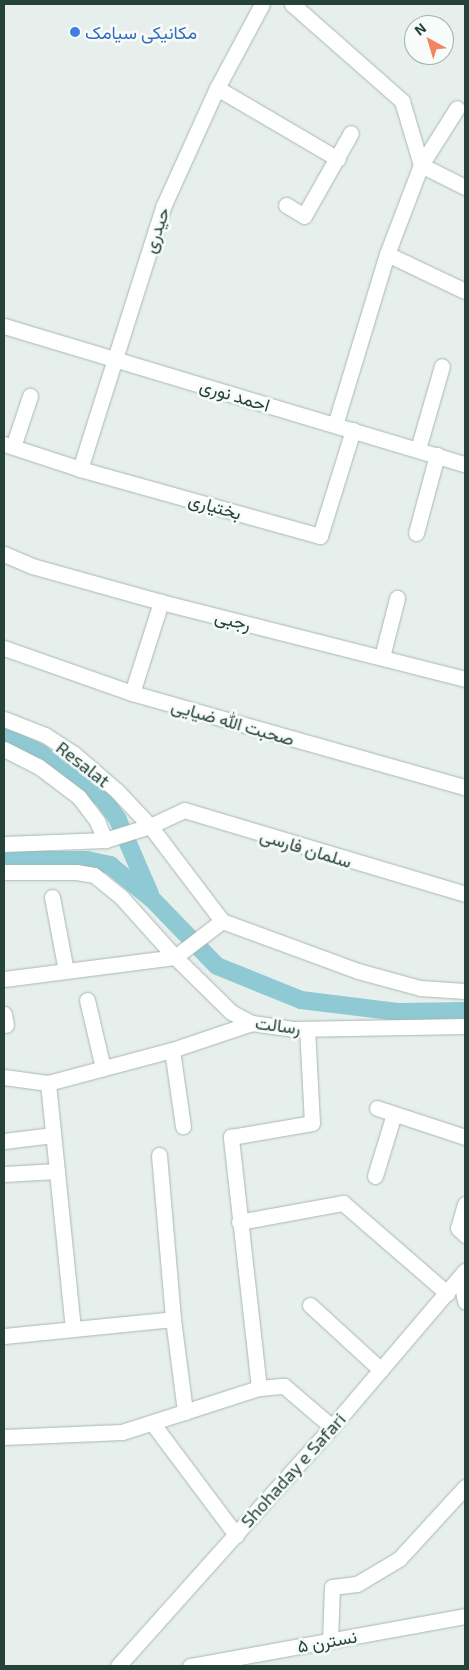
<!DOCTYPE html>
<meta charset="utf-8">
<style>
body{margin:0}
#map{position:relative;width:469px;height:1670px;overflow:hidden;background:#e6efeb;font-family:"Exo 2",Vazirmatn,sans-serif}
div>[style]{position:absolute}
.canal>*{height:18px;margin:-9px;padding:0 9px;transform-origin:9px;border-radius:9px;background:#8ec9d4}
.roads{filter:drop-shadow(0 0 1px #a8b8b2) drop-shadow(0 0 1px #a8b8b2)}
.street>*{height:15px;margin:-7.5px;padding:0 7.5px;transform-origin:7.5px;border-radius:7.5px;background:#fff}
.secondary>*{height:15px;margin:-7.5px;padding:0 7.5px;transform-origin:7.5px;border-radius:7.5px;background:#fff}
.dots>*{width:14px;height:14px;translate:-50% -50%;box-sizing:border-box;border:2px solid #f7fbf9;border-radius:50%}
span{translate:-50% -50%;white-space:nowrap;text-align:center;line-height:1.15;-webkit-text-stroke:5px #f7fbf9;paint-order:stroke}
.shop-label{font-size:18px;color:#366cbe}
.left{translate:0 -50%;text-align:left}
.street-label{font-size:18px;color:#24423a}
.frame{position:absolute;inset:0;border:5px solid #24423a;pointer-events:none}
.north{position:absolute;left:404px;top:15px;width:50px;height:50px;box-sizing:border-box;background:#f7fbf9;border:1px solid #a3b1ad;border-radius:50%;rotate:321deg;font-size:14px;font-weight:700;line-height:20px;text-align:center;color:#24423a}
.north::after{content:'';display:block;margin:auto;width:18px;height:22px;background:#f4845f;clip-path:polygon(50% 0,100% 100%,50% 72%,0 100%)}
</style>
<div id="map">
<div class="canal">
<div style="left:4px;top:736px;width:40px;rotate:25deg"></div>
<div style="left:40px;top:753px;width:78px;rotate:36.1deg"></div>
<div style="left:103px;top:799px;width:26px;rotate:54deg"></div>
<div style="left:118px;top:820px;width:81px;rotate:66.6deg"></div>
<div style="left:4px;top:860px;width:83px"></div>
<div style="left:87px;top:860px;width:24px;rotate:12deg"></div>
<div style="left:110px;top:865px;width:54px;rotate:39deg"></div>
<div style="left:152px;top:899px;width:93px;rotate:45.9deg"></div>
<div style="left:217px;top:966px;width:91px;rotate:22deg"></div>
<div style="left:301px;top:1000px;width:99px;rotate:7deg"></div>
<div style="left:399px;top:1012px;width:66px;rotate:-0.9deg"></div>
</div>
<div class="roads">
<div class="street">
<div style="left:292px;top:4px;width:147px;rotate:41.4deg"></div>
<div style="left:402px;top:101px;width:67px;rotate:73.5deg"></div>
<div style="left:421px;top:165px;width:49px;rotate:26.6deg"></div>
<div style="left:217px;top:88px;width:140px;rotate:30.4deg"></div>
<div style="left:286px;top:205px;width:21px;rotate:31deg"></div>
<div style="left:304px;top:216px;width:95px;rotate:-60.5deg"></div>
<div style="left:387px;top:254px;width:86px;rotate:25.4deg"></div>
<div style="left:4px;top:326px;width:481px;rotate:16.7deg"></div>
<div style="left:335px;top:425px;width:179px;rotate:-73.1deg"></div>
<div style="left:387px;top:254px;width:95px;rotate:-69.1deg"></div>
<div style="left:421px;top:165px;width:67px;rotate:-57.7deg"></div>
<div style="left:4px;top:444px;width:80px;rotate:18.2deg"></div>
<div style="left:80px;top:469px;width:249px;rotate:15.6deg"></div>
<div style="left:320px;top:536px;width:111px;rotate:-72.7deg"></div>
<div style="left:13px;top:447px;width:54px;rotate:-71.6deg"></div>
<div style="left:418px;top:449px;width:86px;rotate:-73.9deg"></div>
<div style="left:80px;top:469px;width:275px;rotate:-72.4deg"></div>
<div style="left:163px;top:207px;width:131px;rotate:-65.6deg"></div>
<div style="left:217px;top:88px;width:95px;rotate:-61.8deg"></div>
<div style="left:416px;top:533px;width:81px;rotate:-74.9deg"></div>
<div style="left:4px;top:554px;width:30px;rotate:23deg"></div>
<div style="left:32px;top:566px;width:134px;rotate:15.6deg"></div>
<div style="left:161px;top:602px;width:314px;rotate:14.2deg"></div>
<div style="left:4px;top:648px;width:136px;rotate:19.4deg"></div>
<div style="left:132px;top:693px;width:346px;rotate:15.8deg"></div>
<div style="left:382px;top:657px;width:61px;rotate:-75.7deg"></div>
<div style="left:132px;top:693px;width:96px;rotate:-72.3deg"></div>
<div style="left:4px;top:749px;width:38px;rotate:27deg"></div>
<div style="left:38px;top:766px;width:51px;rotate:37.1deg"></div>
<div style="left:79px;top:797px;width:30px;rotate:53deg"></div>
<div style="left:97px;top:821px;width:21px;rotate:67deg"></div>
<div style="left:105px;top:840px;width:101px;rotate:177.7deg"></div>
<div style="left:150px;top:826px;width:38px;rotate:-25deg"></div>
<div style="left:184px;top:810px;width:293px;rotate:16.6deg"></div>
<div style="left:4px;top:872px;width:72px"></div>
<div style="left:76px;top:872px;width:18px;rotate:9deg"></div>
<div style="left:94px;top:875px;width:36px;rotate:39deg"></div>
<div style="left:122px;top:898px;width:79px;rotate:48.1deg"></div>
<div style="left:52px;top:897px;width:75px;rotate:79.3deg"></div>
<div style="left:4px;top:979px;width:172px;rotate:-7.3deg"></div>
<div style="left:87px;top:1000px;width:70px;rotate:76.8deg"></div>
<div style="left:4px;top:1014px;width:11px;rotate:80deg"></div>
<div style="left:172px;top:1050px;width:77px;rotate:81.8deg"></div>
<div style="left:4px;top:1077px;width:44px;rotate:7.8deg"></div>
<div style="left:48px;top:1083px;width:128px;rotate:-14.9deg"></div>
<div style="left:172px;top:1050px;width:84px;rotate:-18.6deg"></div>
<div style="left:48px;top:1083px;width:246px;rotate:84.2deg"></div>
<div style="left:377px;top:1108px;width:93px;rotate:18.2deg"></div>
<div style="left:4px;top:1141px;width:49px;rotate:-7deg"></div>
<div style="left:159px;top:1155px;width:165px;rotate:85.1deg"></div>
<div style="left:173px;top:1319px;width:94px;rotate:82.6deg"></div>
<div style="left:4px;top:1174px;width:53px;rotate:-3.2deg"></div>
<div style="left:375px;top:1176px;width:65px;rotate:-73deg"></div>
<div style="left:465px;top:1204px;width:25px;rotate:106deg"></div>
<div style="left:458px;top:1228px;width:10px;rotate:45deg"></div>
<div style="left:239px;top:1222px;width:106px;rotate:-10.4deg"></div>
<div style="left:343px;top:1203px;width:138px;rotate:40.9deg"></div>
<div style="left:310px;top:1305px;width:96px;rotate:42.5deg"></div>
<div style="left:4px;top:1336px;width:170px;rotate:-5.7deg"></div>
<div style="left:259px;top:1388px;width:253px;rotate:-96.4deg"></div>
<div style="left:231px;top:1137px;width:82px;rotate:-9.8deg"></div>
<div style="left:312px;top:1123px;width:94px;rotate:-93deg"></div>
<div style="left:153px;top:1424px;width:139px;rotate:53.2deg"></div>
<div style="left:4px;top:1437px;width:118px;rotate:-2.4deg"></div>
<div style="left:122px;top:1432px;width:144px;rotate:-17.8deg"></div>
<div style="left:259px;top:1388px;width:25px;rotate:-5deg"></div>
<div style="left:284px;top:1386px;width:63px;rotate:40.5deg"></div>
<div style="left:330px;top:1641px;width:54px;rotate:-87.9deg"></div>
<div style="left:332px;top:1587px;width:25px;rotate:-7deg"></div>
<div style="left:357px;top:1584px;width:49px;rotate:-30.8deg"></div>
<div style="left:399px;top:1559px;width:98px;rotate:-47.5deg"></div>
<div style="left:190px;top:1666px;width:280px;rotate:-10.3deg"></div>
</div>
<div class="secondary">
<div style="left:4px;top:719px;width:44px;rotate:21.3deg"></div>
<div style="left:45px;top:735px;width:33px;rotate:33deg"></div>
<div style="left:73px;top:753px;width:58px;rotate:40.8deg"></div>
<div style="left:117px;top:791px;width:48px;rotate:46.7deg"></div>
<div style="left:150px;top:826px;width:119px;rotate:52.8deg"></div>
<div style="left:222px;top:921px;width:145px;rotate:20.2deg"></div>
<div style="left:358px;top:971px;width:64px;rotate:15.3deg"></div>
<div style="left:420px;top:988px;width:45px;rotate:3.8deg"></div>
<div style="left:105px;top:840px;width:47px;rotate:-17.3deg"></div>
<div style="left:222px;top:921px;width:59px;rotate:142.5deg"></div>
<div style="left:175px;top:957px;width:78px;rotate:44.5deg"></div>
<div style="left:231px;top:1012px;width:24px;rotate:28deg"></div>
<div style="left:252px;top:1023px;width:41px;rotate:8.3deg"></div>
<div style="left:293px;top:1029px;width:172px;rotate:-1deg"></div>
<div style="left:460px;top:1277px;width:25px;rotate:78deg"></div>
<div style="left:118px;top:1666px;width:321px;rotate:-48.2deg"></div>
<div style="left:332px;top:1427px;width:205px;rotate:-49.6deg"></div>
</div>
</div>
<div class="dots">
<div style="left:75px;top:32px;background:#3f7fe0"></div>
</div>
<div class="shop-label">
<span class="left" style="left:85px;top:32px">مکانیکی سیامک</span>
</div>
<div class="street-label">
<span style="left:156px;top:230px;rotate:-71deg">حیدری</span>
<span style="left:235px;top:395px;rotate:17deg">احمد نوری</span>
<span style="left:215px;top:506px;rotate:16deg">بختیاری</span>
<span style="left:233px;top:620px;rotate:14deg">رجبی</span>
<span style="left:233px;top:722px;rotate:16deg">صحبت الله ضیایی</span>
<span style="left:83px;top:764px;rotate:38deg">Resalat</span>
<span style="left:306px;top:848px;rotate:17deg">سلمان فارسی</span>
<span style="left:278px;top:1025px;rotate:7deg">رسالت</span>
<span style="left:293px;top:1470px;rotate:-48deg">Shohaday e Safari</span>
<span style="left:327px;top:1641px;rotate:-10deg">نسترن ۵</span>
</div>
<div class="frame"></div>
<div class="north">N</div>
</div>
